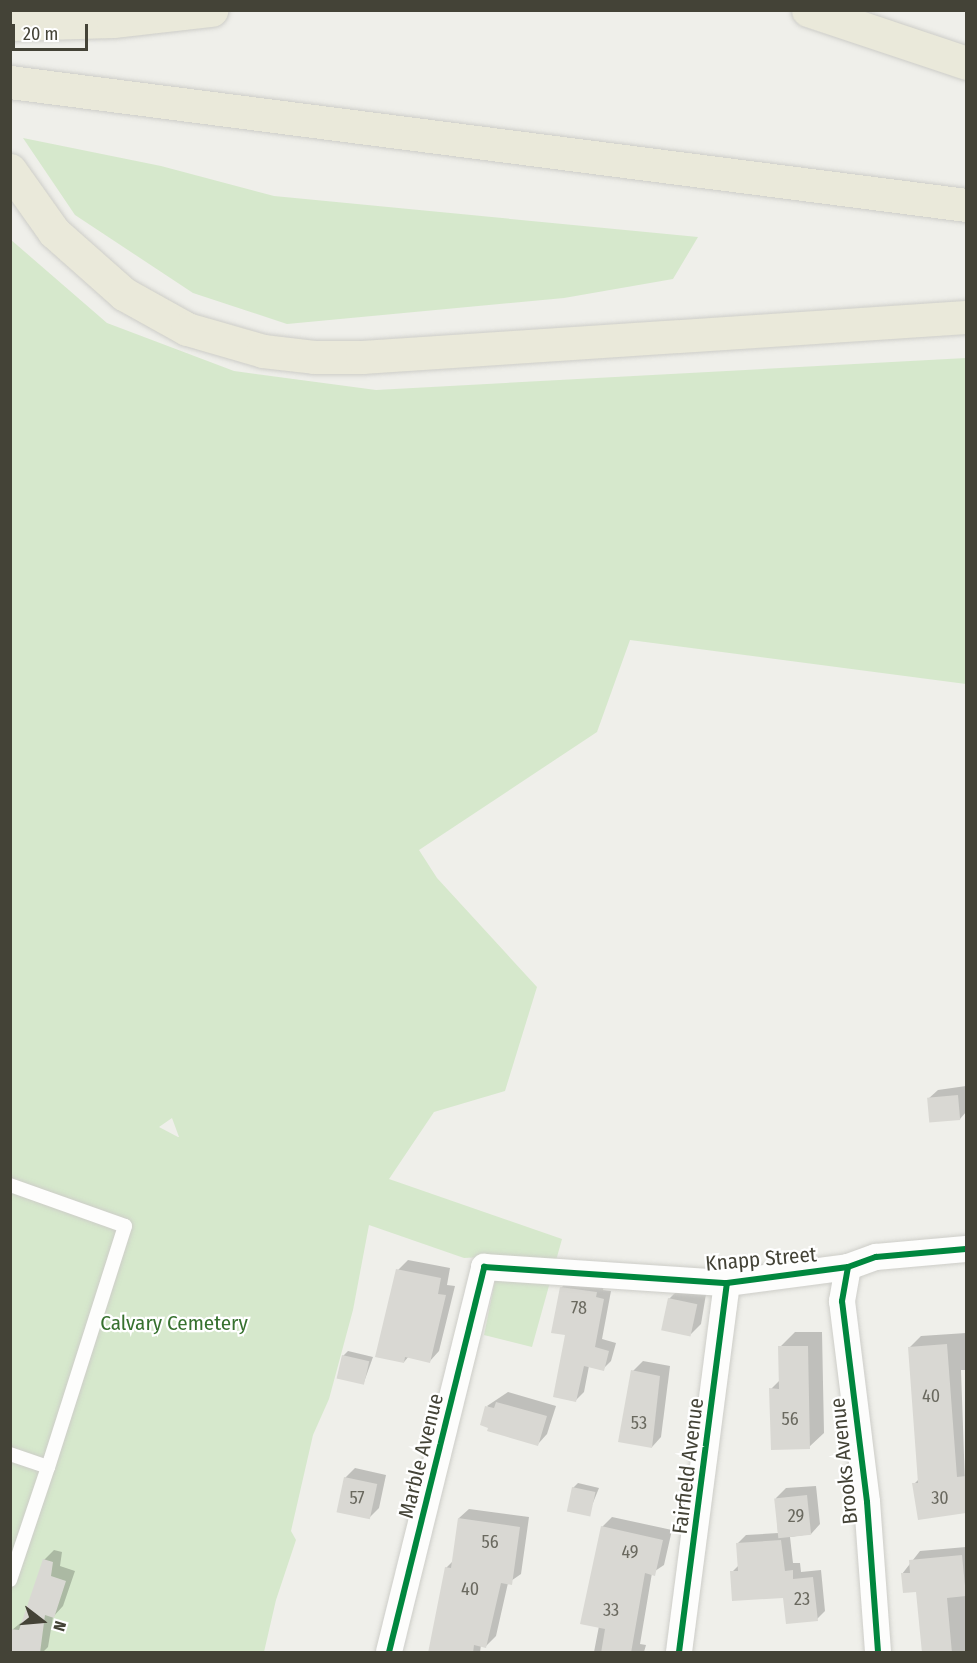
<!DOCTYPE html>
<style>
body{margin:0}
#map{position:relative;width:977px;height:1663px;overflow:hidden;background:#efefea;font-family:"Fira Sans Condensed",sans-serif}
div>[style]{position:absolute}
.green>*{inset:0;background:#d6e8cc}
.shadow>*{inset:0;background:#0003}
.building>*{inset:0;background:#d9d8d3;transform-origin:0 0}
.roads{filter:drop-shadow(0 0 2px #cdcdc8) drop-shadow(0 0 2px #cdcdc8)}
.lane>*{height:14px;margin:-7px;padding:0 7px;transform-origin:7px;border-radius:7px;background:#fdfdfc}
.street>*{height:26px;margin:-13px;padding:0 13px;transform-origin:13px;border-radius:13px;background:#fdfdfc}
.highway>*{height:33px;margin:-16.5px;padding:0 16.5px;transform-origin:16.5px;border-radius:16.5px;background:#eae9da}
.cycleway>*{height:6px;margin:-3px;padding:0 3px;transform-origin:3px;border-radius:3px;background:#00873e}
span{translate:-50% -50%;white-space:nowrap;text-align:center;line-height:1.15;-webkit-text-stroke:4.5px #fff;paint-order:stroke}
.number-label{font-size:18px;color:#6a695f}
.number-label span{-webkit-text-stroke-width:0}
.street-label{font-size:21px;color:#444337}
.park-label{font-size:21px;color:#37712f}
.frame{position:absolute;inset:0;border:12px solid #444337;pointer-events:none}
.north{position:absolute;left:12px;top:1591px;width:60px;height:60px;-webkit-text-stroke:4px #fff;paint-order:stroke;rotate:106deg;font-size:16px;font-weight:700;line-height:24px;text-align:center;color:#444337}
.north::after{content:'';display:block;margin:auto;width:21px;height:27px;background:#444337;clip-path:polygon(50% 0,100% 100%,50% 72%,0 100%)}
.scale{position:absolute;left:12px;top:24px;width:76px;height:27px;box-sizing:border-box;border:3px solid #444337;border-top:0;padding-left:8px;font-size:18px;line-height:21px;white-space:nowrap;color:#444337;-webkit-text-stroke:4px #fff;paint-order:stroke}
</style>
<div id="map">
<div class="green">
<div style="clip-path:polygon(23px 138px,161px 166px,274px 196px,698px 237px,673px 279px,564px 298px,287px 324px,193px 293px,75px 215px)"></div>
<div style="clip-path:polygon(evenodd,10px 239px,107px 323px,234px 371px,376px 390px,966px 358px,966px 684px,630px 640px,597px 732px,419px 850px,437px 878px,537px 987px,505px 1091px,434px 1112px,389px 1179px,562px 1239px,532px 1347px,484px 1335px,500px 1256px,464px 1258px,369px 1225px,353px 1310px,329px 1399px,313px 1435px,291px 1531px,296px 1540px,276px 1600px,264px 1652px,11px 1652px,10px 239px,172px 1118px,179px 1137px,178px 1137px,159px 1127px,172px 1118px)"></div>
</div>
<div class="shadow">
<div style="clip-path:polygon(966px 1086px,966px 1112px,960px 1119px,928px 1099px,938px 1090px)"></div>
<div style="clip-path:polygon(408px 1260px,450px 1268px,447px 1285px,455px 1286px,439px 1351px,430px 1361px,409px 1356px,404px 1362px,398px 1270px)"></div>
<div style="clip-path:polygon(569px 1280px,604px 1284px,603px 1290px,611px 1291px,602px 1339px,616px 1343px,611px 1361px,603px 1369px,589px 1366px,584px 1392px,576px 1400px,561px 1288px)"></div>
<div style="clip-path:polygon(679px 1289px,706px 1294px,701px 1324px,691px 1334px,669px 1299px)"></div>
<div style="clip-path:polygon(795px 1332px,822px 1332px,824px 1433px,809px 1447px,771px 1389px,781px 1379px,780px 1347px)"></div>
<div style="clip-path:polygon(966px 1333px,966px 1370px,961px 1370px,966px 1512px,919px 1519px,914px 1484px,919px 1479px,910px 1347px,921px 1336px)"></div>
<div style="clip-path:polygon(348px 1351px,373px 1357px,364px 1382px,343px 1356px)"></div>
<div style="clip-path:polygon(643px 1361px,670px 1366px,661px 1437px,652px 1447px,633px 1371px)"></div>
<div style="clip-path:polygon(508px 1392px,556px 1406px,547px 1434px,538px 1444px,487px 1406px)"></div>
<div style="clip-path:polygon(355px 1468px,386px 1475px,379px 1508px,369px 1518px,345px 1478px)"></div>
<div style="clip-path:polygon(578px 1483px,599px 1488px,588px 1515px,573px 1488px)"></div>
<div style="clip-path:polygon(816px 1486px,820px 1524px,811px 1534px,790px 1537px,793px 1563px,800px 1563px,801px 1572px,821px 1570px,825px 1611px,817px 1619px,784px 1596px,732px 1572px,739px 1565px,737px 1544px,746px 1535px,778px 1533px,776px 1498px,786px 1488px)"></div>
<div style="clip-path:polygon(469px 1509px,529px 1517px,521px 1574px,508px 1583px,496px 1636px,486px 1646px,481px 1645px,480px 1652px,430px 1652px,446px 1568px,453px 1561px,459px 1518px)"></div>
<div style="clip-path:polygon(612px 1517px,672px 1530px,664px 1565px,652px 1573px,640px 1644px,646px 1645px,644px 1652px,594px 1652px,599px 1626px,602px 1527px)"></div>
<div style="clip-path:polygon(966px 1547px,966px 1652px,924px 1652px,917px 1591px,902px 1574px,920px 1551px)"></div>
<div style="clip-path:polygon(54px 1550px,62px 1552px,60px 1566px,75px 1571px,63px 1606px,53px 1617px,48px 1647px,43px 1652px,10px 1652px,12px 1630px,24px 1620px,44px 1560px)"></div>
</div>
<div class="building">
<div style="left:958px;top:1095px;width:25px;height:31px;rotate:85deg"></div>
<div style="clip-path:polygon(396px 1269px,441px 1278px,438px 1294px,446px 1295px,430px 1363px,405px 1357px,404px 1363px,375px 1357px)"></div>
<div style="clip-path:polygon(560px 1287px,597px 1292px,596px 1297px,604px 1299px,595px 1347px,609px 1351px,604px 1371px,584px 1366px,576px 1402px,553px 1397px,565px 1335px,551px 1333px)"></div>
<div style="left:668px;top:1298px;width:30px;height:33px;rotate:12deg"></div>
<div style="clip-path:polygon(947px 1344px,957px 1477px,966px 1476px,966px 1513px,918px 1520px,912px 1483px,918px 1483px,908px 1347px)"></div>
<div style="clip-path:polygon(778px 1346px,808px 1346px,810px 1449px,771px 1450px,769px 1388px,779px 1389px)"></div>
<div style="left:342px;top:1355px;width:28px;height:24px;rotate:13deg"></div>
<div style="clip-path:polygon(631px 1370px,660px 1376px,652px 1448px,618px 1442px)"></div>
<div style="clip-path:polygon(496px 1402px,547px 1416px,538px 1446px,487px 1431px,488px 1428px,480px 1425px,485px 1406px,494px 1408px)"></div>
<div style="left:344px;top:1477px;width:34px;height:36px;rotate:12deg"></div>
<div style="left:572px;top:1487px;width:24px;height:25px;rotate:12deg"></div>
<div style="left:807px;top:1495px;width:40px;height:33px;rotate:84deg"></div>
<div style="clip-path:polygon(458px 1518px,520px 1527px,512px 1585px,501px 1583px,486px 1648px,474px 1645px,473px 1653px,428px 1653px,445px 1567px,451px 1568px)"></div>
<div style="clip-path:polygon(601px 1526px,663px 1540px,655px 1576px,645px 1573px,631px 1653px,601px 1653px,605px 1629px,580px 1624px)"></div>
<div style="clip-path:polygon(781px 1540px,785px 1571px,793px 1570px,793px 1579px,813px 1577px,818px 1621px,786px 1624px,783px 1598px,732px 1601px,730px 1571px,738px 1571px,736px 1543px)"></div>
<div style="clip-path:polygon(962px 1555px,966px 1596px,947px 1598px,952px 1653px,922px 1653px,916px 1592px,903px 1593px,901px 1573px,910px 1573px,909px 1560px)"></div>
<div style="clip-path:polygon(43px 1559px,53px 1562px,51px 1576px,66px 1581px,54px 1618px,45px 1615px,40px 1653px,10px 1653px,10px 1629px,19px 1630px)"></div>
</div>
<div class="roads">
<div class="lane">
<div style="left:10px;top:1185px;width:122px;rotate:19.6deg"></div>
<div style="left:125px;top:1226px;width:253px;rotate:107.7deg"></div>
<div style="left:48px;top:1467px;width:40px;rotate:-161.1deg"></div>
<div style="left:10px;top:1580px;width:119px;rotate:-71.4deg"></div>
</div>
<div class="street">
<div style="left:848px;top:1267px;width:35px;rotate:100deg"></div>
<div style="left:842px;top:1301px;width:203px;rotate:82.9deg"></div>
<div style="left:867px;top:1502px;width:150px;rotate:85.8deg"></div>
<div style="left:389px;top:1652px;width:397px;rotate:-76.1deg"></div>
<div style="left:484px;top:1267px;width:244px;rotate:3.8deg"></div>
<div style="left:727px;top:1283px;width:122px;rotate:-7.5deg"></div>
<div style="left:848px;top:1267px;width:30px;rotate:-20deg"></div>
<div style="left:876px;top:1257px;width:90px;rotate:-5.1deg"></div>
<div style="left:679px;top:1652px;width:372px;rotate:-82.6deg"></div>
</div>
<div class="highway">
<div style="left:808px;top:10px;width:167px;rotate:18.5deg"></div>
<div style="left:10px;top:24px;width:103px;rotate:-1.7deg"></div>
<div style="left:113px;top:21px;width:99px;rotate:-6.4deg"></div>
<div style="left:10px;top:82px;width:964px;rotate:7.33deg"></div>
<div style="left:10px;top:170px;width:76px;rotate:54.6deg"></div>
<div style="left:54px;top:232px;width:94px;rotate:41.5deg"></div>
<div style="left:124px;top:294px;width:72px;rotate:29.1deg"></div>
<div style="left:187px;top:329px;width:79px;rotate:16.1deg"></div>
<div style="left:263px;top:351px;width:51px;rotate:6.7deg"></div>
<div style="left:314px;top:357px;width:48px"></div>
<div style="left:362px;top:357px;width:605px;rotate:-3.79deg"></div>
</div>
</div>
<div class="cycleway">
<div style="left:848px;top:1267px;width:35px;rotate:100deg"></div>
<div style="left:842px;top:1301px;width:203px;rotate:82.9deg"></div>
<div style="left:867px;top:1502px;width:150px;rotate:85.8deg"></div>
<div style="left:389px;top:1652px;width:397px;rotate:-76.1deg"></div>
<div style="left:484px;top:1267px;width:244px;rotate:3.8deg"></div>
<div style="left:727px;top:1283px;width:122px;rotate:-7.5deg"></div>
<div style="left:848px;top:1267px;width:30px;rotate:-20deg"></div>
<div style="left:876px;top:1257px;width:90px;rotate:-5.1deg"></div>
<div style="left:679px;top:1652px;width:372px;rotate:-82.6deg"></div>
</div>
<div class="number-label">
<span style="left:579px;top:1308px">78</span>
<span style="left:931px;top:1396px">40</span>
<span style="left:790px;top:1419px">56</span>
<span style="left:639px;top:1423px">53</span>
<span style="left:357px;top:1498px">57</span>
<span style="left:940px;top:1498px">30</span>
<span style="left:796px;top:1516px">29</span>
<span style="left:490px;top:1542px">56</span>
<span style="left:630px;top:1552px">49</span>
<span style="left:470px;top:1589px">40</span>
<span style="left:802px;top:1599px">23</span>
<span style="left:611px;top:1610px">33</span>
</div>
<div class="street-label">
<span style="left:761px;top:1259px;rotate:-5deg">Knapp Street</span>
<span style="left:421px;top:1456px;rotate:-76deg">Marble Avenue</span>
<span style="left:844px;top:1461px;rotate:-96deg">Brooks Avenue</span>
<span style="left:688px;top:1466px;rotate:-83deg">Fairfield Avenue</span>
</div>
<div class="park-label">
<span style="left:174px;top:1323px">Calvary Cemetery</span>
</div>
<div class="frame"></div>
<div class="north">N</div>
<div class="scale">20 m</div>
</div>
